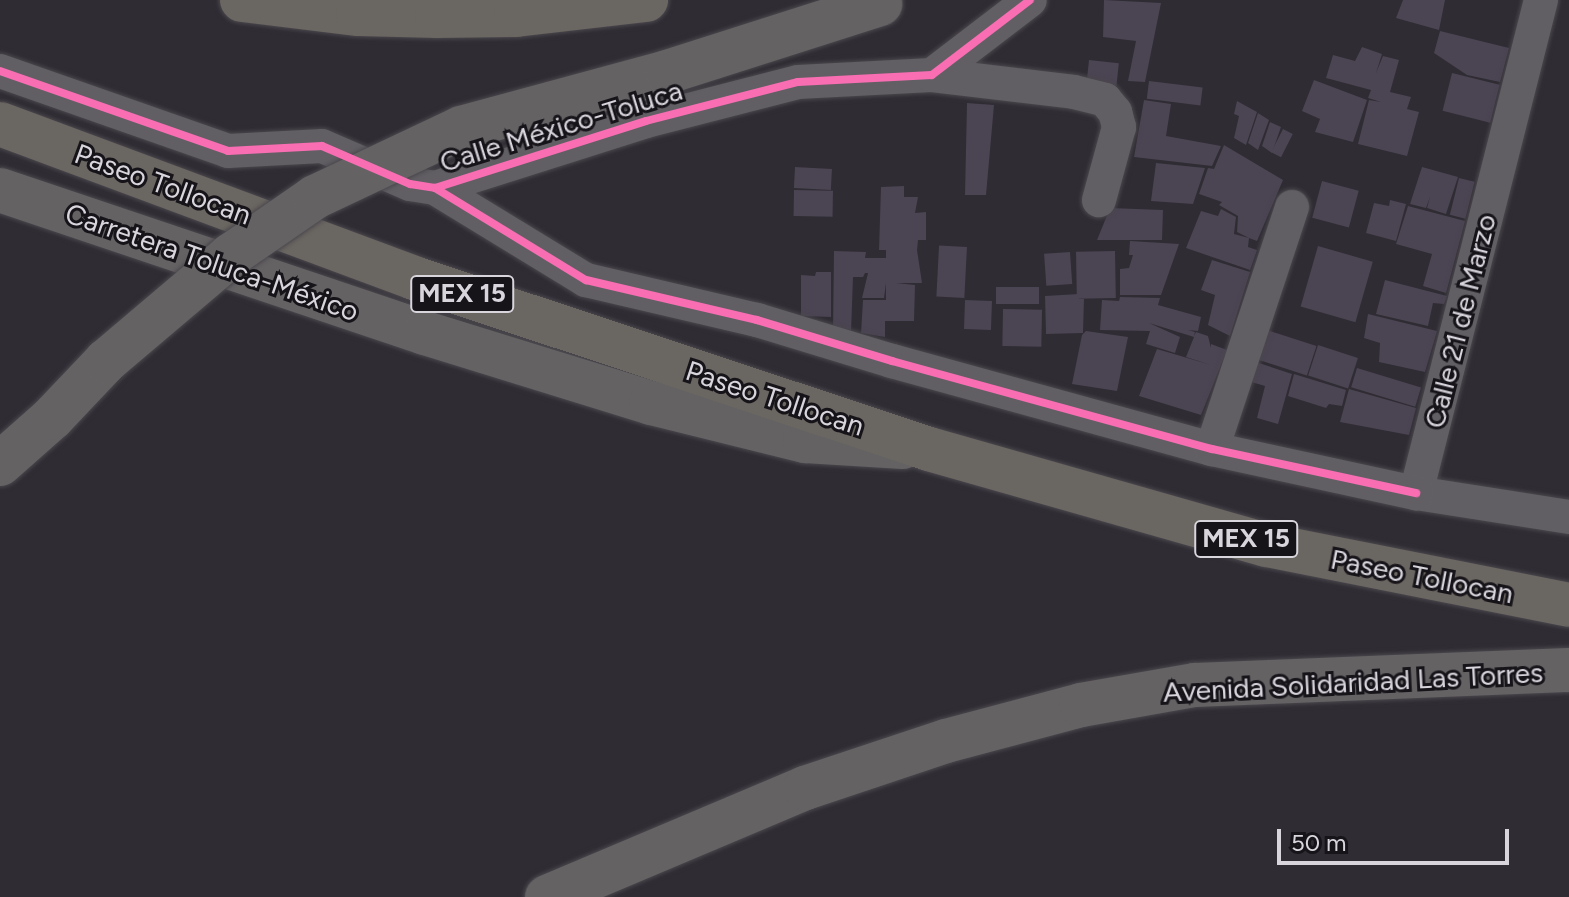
<!DOCTYPE html>
<meta charset="utf-8">
<style>
body{margin:0}
#map{position:relative;width:1569px;height:897px;overflow:hidden;background:#2f2c33;font-family:Figtree,sans-serif}
div>[style]{position:absolute}
.building>*{inset:0;background:#4b4453;transform-origin:0 0}
.roads{filter:drop-shadow(0 0 2px #4a474d) drop-shadow(0 0 2px #4a474d)}
.minor>*{height:34px;margin:-17px;padding:0 17px;transform-origin:17px;border-radius:17px;background:#625f64}
.secondary>*{height:44px;margin:-22px;padding:0 22px;transform-origin:22px;border-radius:22px;background:#656264}
.trunk>*{height:44px;margin:-22px;padding:0 22px;transform-origin:22px;border-radius:22px;background:#6a6661}
.bridges{filter:drop-shadow(0 0 2px #4a474d) drop-shadow(0 0 2px #4a474d)}
.secondary-bridge>*{height:44px;margin:-22px;padding:0 22px;transform-origin:22px;border-radius:22px;background:#656264}
.cycleway>*{height:8px;margin:-4px;padding:0 4px;transform-origin:4px;border-radius:4px;background:#f96db3}
span{translate:-50% -50%;white-space:nowrap;text-align:center;line-height:1.15;-webkit-text-stroke:6px #161319;paint-order:stroke}
.shield-label span{padding:2px 6px;background:#161319;border:2px solid;border-radius:6px;-webkit-text-stroke-width:0}
.shield-label{font-size:26px;color:#d9d5dd;font-weight:700}
.street-label{font-size:28px;color:#d9d5dd}
.scale{position:absolute;left:1277px;top:829px;width:232px;height:36px;box-sizing:border-box;border:4px solid #d9d5dd;border-top:0;padding-left:10px;font-size:24px;line-height:28px;white-space:nowrap;color:#d9d5dd;-webkit-text-stroke:6px #161319;paint-order:stroke}
</style>
<div id="map">
<div class="building">
<div style="clip-path:polygon(1104px 0,1161px 3px,1145px 82px,1128px 81px,1136px 41px,1103px 37px)"></div>
<div style="clip-path:polygon(1403px 0,1445px 0,1439px 30px,1396px 18px)"></div>
<div style="clip-path:polygon(1440px 31px,1509px 48px,1500px 82px,1467px 75px,1434px 53px)"></div>
<div style="clip-path:polygon(1362px 47px,1382px 54px,1376px 73px,1383px 56px,1399px 60px,1390px 92px,1411px 97px,1407px 109px,1419px 112px,1407px 156px,1358px 144px,1369px 100px,1381px 102px,1368px 98px,1371px 90px,1326px 78px,1333px 55px,1355px 61px)"></div>
<div style="left:1089px;top:60px;width:30px;height:23px;rotate:6deg"></div>
<div style="left:1452px;top:73px;width:49px;height:39px;rotate:14deg"></div>
<div style="clip-path:polygon(1314px 80px,1367px 100px,1353px 142px,1315px 132px,1320px 119px,1302px 111px)"></div>
<div style="left:1149px;top:81px;width:54px;height:18px;rotate:7deg"></div>
<div style="clip-path:polygon(1144px 100px,1171px 104px,1166px 136px,1221px 146px,1212px 166px,1134px 157px)"></div>
<div style="clip-path:polygon(1237px 101px,1257px 112px,1246px 145px,1234px 138px,1239px 116px,1234px 114px)"></div>
<div style="clip-path:polygon(967px 103px,994px 105px,986px 195px,965px 195px)"></div>
<div style="clip-path:polygon(1258px 113px,1269px 120px,1258px 150px,1248px 143px)"></div>
<div style="clip-path:polygon(1270px 122px,1281px 127px,1272px 153px,1262px 146px)"></div>
<div style="left:1283px;top:129px;width:11px;height:26px;rotate:27deg"></div>
<div style="clip-path:polygon(1224px 145px,1283px 180px,1257px 241px,1249px 238px,1248px 247px,1257px 250px,1250px 270px,1186px 248px,1201px 211px,1218px 216px,1221px 209px,1236px 217px,1234px 234px,1249px 238px,1237px 232px,1238px 216px,1219px 205px,1222px 202px,1199px 194px,1208px 168px,1214px 169px)"></div>
<div style="clip-path:polygon(1156px 163px,1205px 168px,1193px 204px,1151px 201px)"></div>
<div style="left:795px;top:167px;width:37px;height:21px;rotate:3deg"></div>
<div style="clip-path:polygon(1422px 167px,1458px 177px,1446px 214px,1427px 208px,1430px 197px,1426px 208px,1410px 204px)"></div>
<div style="left:1459px;top:178px;width:16px;height:38px;rotate:14deg"></div>
<div style="left:1322px;top:181px;width:38px;height:38px;rotate:15deg"></div>
<div style="clip-path:polygon(904px 186px,904px 197px,918px 197px,915px 213px,926px 212px,926px 240px,918px 240px,917px 250px,922px 283px,896px 283px,915px 285px,914px 321px,885px 321px,885px 337px,861px 333px,863px 300px,886px 300px,886px 283px,884px 298px,862px 298px,868px 273px,865px 273px,863px 277px,853px 277px,851px 333px,833px 330px,834px 251px,866px 252px,865px 258px,886px 258px,886px 250px,879px 250px,881px 187px)"></div>
<div style="left:794px;top:190px;width:39px;height:26px;rotate:1deg"></div>
<div style="clip-path:polygon(1390px 200px,1406px 204px,1396px 241px,1366px 233px,1374px 203px,1389px 206px)"></div>
<div style="clip-path:polygon(1408px 206px,1465px 221px,1446px 293px,1423px 286px,1432px 254px,1396px 244px)"></div>
<div style="clip-path:polygon(1110px 208px,1163px 210px,1162px 240px,1097px 240px)"></div>
<div style="clip-path:polygon(1130px 241px,1179px 244px,1161px 295px,1120px 295px,1120px 269px,1129px 268px,1133px 255px,1129px 255px)"></div>
<div style="left:1318px;top:246px;width:57px;height:63px;rotate:16deg"></div>
<div style="left:967px;top:247px;width:51px;height:28px;rotate:93deg"></div>
<div style="left:1115px;top:251px;width:47px;height:39px;rotate:89deg"></div>
<div style="left:1070px;top:252px;width:32px;height:26px;rotate:86deg"></div>
<div style="clip-path:polygon(1212px 260px,1250px 272px,1230px 336px,1208px 325px,1215px 295px,1201px 290px)"></div>
<div style="clip-path:polygon(816px 272px,831px 272px,831px 317px,801px 316px,801px 275px,815px 276px)"></div>
<div style="clip-path:polygon(1385px 280px,1447px 296px,1444px 304px,1433px 303px,1428px 326px,1376px 314px)"></div>
<div style="left:996px;top:287px;width:43px;height:17px"></div>
<div style="clip-path:polygon(1079px 294px,1079px 299px,1084px 299px,1083px 333px,1046px 334px,1045px 296px)"></div>
<div style="clip-path:polygon(1120px 297px,1160px 298px,1158px 305px,1201px 317px,1198px 331px,1188px 330px,1195px 332px,1194px 336px,1196px 332px,1208px 336px,1211px 348px,1211px 344px,1227px 350px,1201px 415px,1139px 396px,1157px 349px,1211px 365px,1186px 357px,1194px 337px,1149px 323px,1180px 337px,1175px 353px,1146px 344px,1150px 331px,1100px 330px,1102px 300px,1119px 301px)"></div>
<div style="left:965px;top:300px;width:27px;height:29px;rotate:2deg"></div>
<div style="left:1003px;top:309px;width:39px;height:37px;rotate:1deg"></div>
<div style="clip-path:polygon(1368px 314px,1437px 331px,1425px 372px,1379px 362px,1380px 343px,1364px 338px)"></div>
<div style="left:1267px;top:330px;width:52px;height:31px;rotate:18deg"></div>
<div style="clip-path:polygon(1086px 331px,1128px 337px,1117px 391px,1072px 384px,1082px 335px)"></div>
<div style="left:1318px;top:345px;width:42px;height:32px;rotate:18deg"></div>
<div style="clip-path:polygon(1256px 362px,1292px 374px,1278px 424px,1257px 418px,1265px 386px,1248px 381px)"></div>
<div style="left:1357px;top:368px;width:67px;height:20px;rotate:17deg"></div>
<div style="clip-path:polygon(1294px 374px,1346px 390px,1342px 406px,1329px 404px,1326px 408px,1288px 396px)"></div>
<div style="clip-path:polygon(1349px 389px,1416px 408px,1409px 435px,1340px 422px)"></div>
</div>
<div class="roads">
<div class="minor">
<div style="left:1541px;top:0;width:509px;rotate:104.23deg"></div>
<div style="left:1416px;top:493px;width:155px;rotate:8.9deg"></div>
<div style="left:0;top:71px;width:242px;rotate:19.3deg"></div>
<div style="left:228px;top:151px;width:94px;rotate:-3deg"></div>
<div style="left:322px;top:146px;width:96px;rotate:23.4deg"></div>
<div style="left:410px;top:184px;width:25px;rotate:9deg"></div>
<div style="left:435px;top:188px;width:221px;rotate:-17.6deg"></div>
<div style="left:646px;top:121px;width:157px;rotate:-14.4deg"></div>
<div style="left:798px;top:82px;width:134px;rotate:-3deg"></div>
<div style="left:932px;top:75px;width:123px;rotate:-37.4deg"></div>
<div style="left:932px;top:75px;width:143px;rotate:6.8deg"></div>
<div style="left:1074px;top:92px;width:32px;rotate:14deg"></div>
<div style="left:1105px;top:100px;width:16px;rotate:50deg"></div>
<div style="left:1115px;top:112px;width:16px;rotate:75deg"></div>
<div style="left:1119px;top:127px;width:76px;rotate:105.3deg"></div>
<div style="left:435px;top:188px;width:177px;rotate:31.4deg"></div>
<div style="left:586px;top:280px;width:176px;rotate:13.2deg"></div>
<div style="left:757px;top:320px;width:141px;rotate:16.9deg"></div>
<div style="left:892px;top:361px;width:332px;rotate:15.4deg"></div>
<div style="left:1212px;top:449px;width:209px;rotate:12.2deg"></div>
<div style="left:1212px;top:449px;width:255px;rotate:-71.7deg"></div>
</div>
<div class="secondary">
<div style="left:0;top:190px;width:448px;rotate:18.6deg"></div>
<div style="left:425px;top:333px;width:237px;rotate:17.2deg"></div>
<div style="left:651px;top:403px;width:159px;rotate:13.9deg"></div>
<div style="left:805px;top:441px;width:98px;rotate:3.5deg"></div>
<div style="left:547px;top:897px;width:280px;rotate:-22.9deg"></div>
<div style="left:805px;top:788px;width:149px;rotate:-18.4deg"></div>
<div style="left:946px;top:741px;width:140px;rotate:-14.9deg"></div>
<div style="left:1081px;top:705px;width:116px;rotate:-10deg"></div>
<div style="left:1195px;top:685px;width:374px;rotate:-2.3deg"></div>
</div>
<div class="trunk">
<div style="left:242px;top:0;width:117px;rotate:6.9deg"></div>
<div style="left:358px;top:14px;width:79px;rotate:1.5deg"></div>
<div style="left:437px;top:16px;width:79px;rotate:-0.7deg"></div>
<div style="left:516px;top:15px;width:131px;rotate:-6.6deg"></div>
<div style="left:0;top:124px;width:442px;rotate:20.4deg"></div>
<div style="left:414px;top:278px;width:543px;rotate:18.37deg"></div>
<div style="left:929px;top:449px;width:351px;rotate:15.9deg"></div>
<div style="left:1267px;top:545px;width:308px;rotate:11.2deg"></div>
</div>
</div>
<div class="bridges">
<div class="secondary-bridge">
<div style="left:0;top:464px;width:69px;rotate:-41.5deg"></div>
<div style="left:52px;top:418px;width:79px;rotate:-46.5deg"></div>
<div style="left:106px;top:361px;width:164px;rotate:-40.3deg"></div>
<div style="left:231px;top:255px;width:102px;rotate:-34.6deg"></div>
<div style="left:315px;top:197px;width:161px;rotate:-25.3deg"></div>
<div style="left:461px;top:128px;width:213px;rotate:-15.2deg"></div>
<div style="left:667px;top:72px;width:224px;rotate:-17.7deg"></div>
</div>
</div>
<div class="cycleway">
<div style="left:0;top:71px;width:242px;rotate:19.3deg"></div>
<div style="left:228px;top:151px;width:94px;rotate:-3deg"></div>
<div style="left:322px;top:146px;width:96px;rotate:23.4deg"></div>
<div style="left:410px;top:184px;width:25px;rotate:9deg"></div>
<div style="left:435px;top:188px;width:221px;rotate:-17.6deg"></div>
<div style="left:646px;top:121px;width:157px;rotate:-14.4deg"></div>
<div style="left:798px;top:82px;width:134px;rotate:-3deg"></div>
<div style="left:932px;top:75px;width:123px;rotate:-37.4deg"></div>
<div style="left:435px;top:188px;width:177px;rotate:31.4deg"></div>
<div style="left:586px;top:280px;width:176px;rotate:13.2deg"></div>
<div style="left:757px;top:320px;width:141px;rotate:16.9deg"></div>
<div style="left:892px;top:361px;width:332px;rotate:15.4deg"></div>
<div style="left:1212px;top:449px;width:209px;rotate:12.2deg"></div>
</div>
<div class="shield-label">
<span style="left:462px;top:294px">MEX 15</span>
<span style="left:1246px;top:539px">MEX 15</span>
</div>
<div class="street-label">
<span style="left:561px;top:126px;rotate:-17deg">Calle México-Toluca</span>
<span style="left:163px;top:184px;rotate:20deg">Paseo Tollocan</span>
<span style="left:212px;top:262px;rotate:19deg">Carretera Toluca-México</span>
<span style="left:1460px;top:321px;rotate:-76deg">Calle 21 de Marzo</span>
<span style="left:775px;top:398px;rotate:18deg">Paseo Tollocan</span>
<span style="left:1422px;top:576px;rotate:11deg">Paseo Tollocan</span>
<span style="left:1353px;top:682px;rotate:-3deg">Avenida Solidaridad Las Torres</span>
</div>
<div class="scale">50 m</div>
</div>
